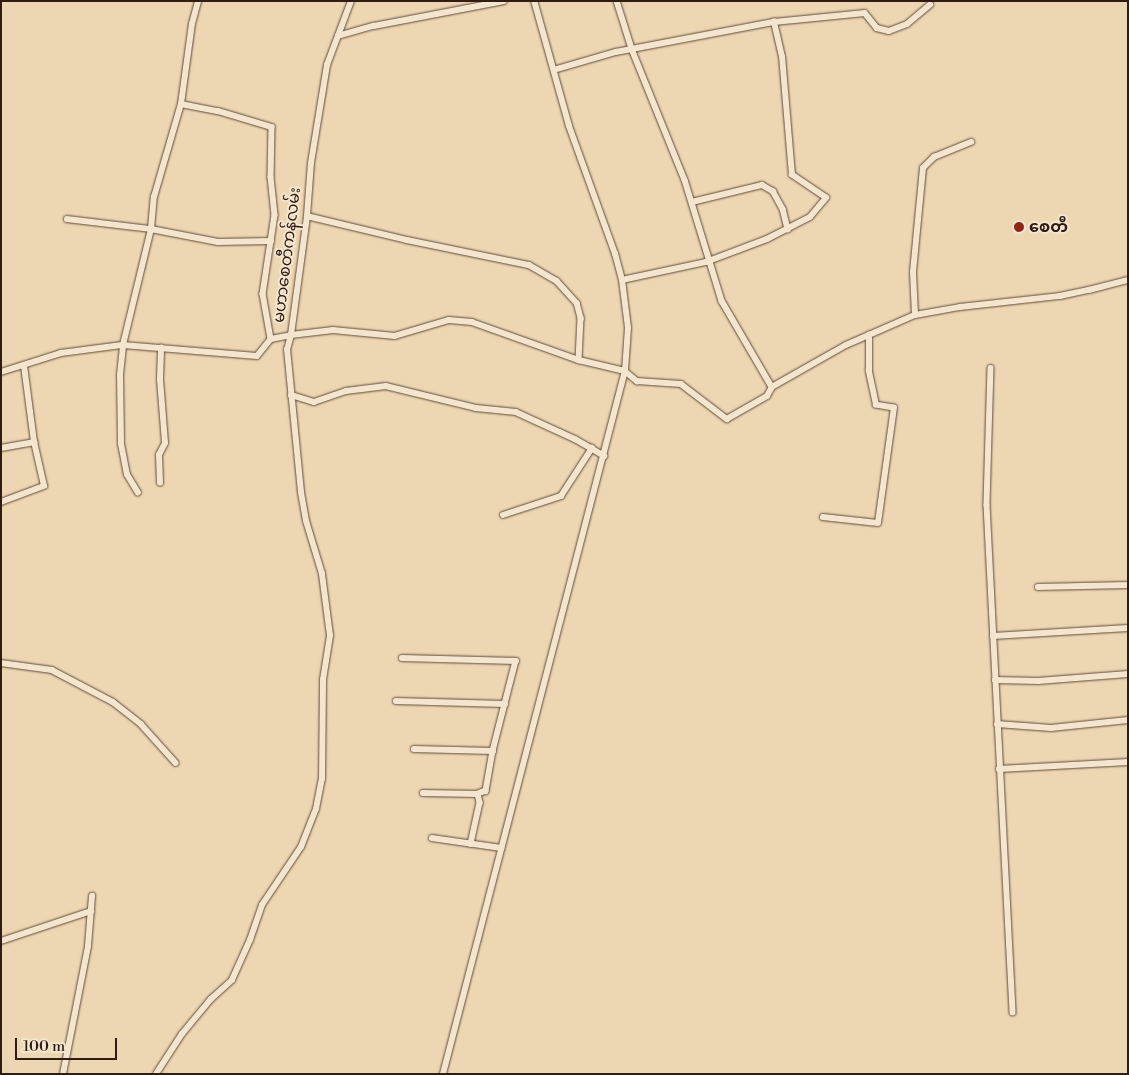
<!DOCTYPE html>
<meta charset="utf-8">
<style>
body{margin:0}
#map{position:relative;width:1129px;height:1075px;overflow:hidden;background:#edd7b3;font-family:"Libre Bodoni","Noto Sans Myanmar",serif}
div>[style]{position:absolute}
.roads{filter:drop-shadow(0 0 1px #604b3c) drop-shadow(0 0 1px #604b3c)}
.street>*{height:5.5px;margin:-2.75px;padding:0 2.75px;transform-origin:2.75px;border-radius:2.75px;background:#f3e5ce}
.dots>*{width:14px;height:14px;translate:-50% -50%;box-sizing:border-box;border:2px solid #f3e5ce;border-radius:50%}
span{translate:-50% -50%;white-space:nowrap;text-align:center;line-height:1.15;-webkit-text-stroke:4px #f3e5ce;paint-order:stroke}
.poi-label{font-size:16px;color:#311c14;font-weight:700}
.left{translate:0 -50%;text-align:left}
.street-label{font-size:16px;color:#311c14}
.frame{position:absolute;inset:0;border:2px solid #311c14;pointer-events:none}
.scale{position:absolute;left:15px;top:1038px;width:102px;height:22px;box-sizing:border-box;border:2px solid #311c14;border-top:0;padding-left:6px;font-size:15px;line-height:18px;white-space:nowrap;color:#311c14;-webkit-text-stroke:4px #f3e5ce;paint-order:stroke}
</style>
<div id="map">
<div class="roads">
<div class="street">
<div style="left:617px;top:1px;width:50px;rotate:72.6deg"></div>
<div style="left:632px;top:49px;width:141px;rotate:68deg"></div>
<div style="left:685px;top:180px;width:127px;rotate:73deg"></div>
<div style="left:722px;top:301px;width:99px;rotate:59.8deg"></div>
<div style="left:772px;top:387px;width:85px;rotate:-29.6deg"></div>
<div style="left:846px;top:345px;width:75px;rotate:-23.5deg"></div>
<div style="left:915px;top:315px;width:46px;rotate:-10.1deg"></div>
<div style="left:960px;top:307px;width:101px;rotate:-6.3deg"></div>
<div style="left:1060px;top:296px;width:30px;rotate:-12deg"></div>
<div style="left:1089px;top:290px;width:40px;rotate:-14.4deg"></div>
<div style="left:338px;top:36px;width:37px;rotate:-16deg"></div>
<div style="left:374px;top:26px;width:132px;rotate:-10.9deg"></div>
<div style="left:554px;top:70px;width:65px;rotate:-16.2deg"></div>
<div style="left:616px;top:52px;width:161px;rotate:-10.8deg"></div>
<div style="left:774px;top:22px;width:91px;rotate:-5.6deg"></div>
<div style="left:865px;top:13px;width:19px;rotate:51deg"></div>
<div style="left:877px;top:28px;width:12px;rotate:14deg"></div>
<div style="left:889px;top:31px;width:19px;rotate:-21deg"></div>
<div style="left:907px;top:24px;width:30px;rotate:-40deg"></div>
<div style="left:181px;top:104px;width:38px;rotate:11deg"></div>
<div style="left:218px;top:111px;width:56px;rotate:16.5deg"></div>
<div style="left:272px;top:127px;width:50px;rotate:91.1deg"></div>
<div style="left:271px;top:177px;width:38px;rotate:84deg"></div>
<div style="left:275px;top:215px;width:80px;rotate:98.6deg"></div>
<div style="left:263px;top:294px;width:46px;rotate:79.9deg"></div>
<div style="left:692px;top:202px;width:72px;rotate:-13.7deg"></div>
<div style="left:762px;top:185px;width:13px;rotate:29deg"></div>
<div style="left:773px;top:191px;width:21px;rotate:61deg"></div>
<div style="left:783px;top:209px;width:21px;rotate:76deg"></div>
<div style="left:307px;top:216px;width:103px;rotate:13.5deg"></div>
<div style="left:407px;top:240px;width:125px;rotate:11.6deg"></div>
<div style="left:529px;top:265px;width:32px;rotate:30deg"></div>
<div style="left:557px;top:281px;width:30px;rotate:48deg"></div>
<div style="left:577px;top:303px;width:16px;rotate:75deg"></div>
<div style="left:581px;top:318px;width:42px;rotate:92.7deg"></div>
<div style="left:67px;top:219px;width:85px;rotate:6.8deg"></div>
<div style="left:151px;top:229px;width:68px;rotate:11deg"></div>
<div style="left:218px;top:242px;width:53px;rotate:-1.1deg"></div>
<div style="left:622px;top:280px;width:86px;rotate:-12.1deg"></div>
<div style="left:706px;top:262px;width:65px;rotate:-20.7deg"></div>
<div style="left:767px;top:239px;width:48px;rotate:-27.1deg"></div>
<div style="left:810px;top:217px;width:25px;rotate:-50deg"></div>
<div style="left:826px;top:198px;width:41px;rotate:-145.9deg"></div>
<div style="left:792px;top:175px;width:118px;rotate:-94.8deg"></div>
<div style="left:782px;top:57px;width:36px;rotate:-103deg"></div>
<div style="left:915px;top:315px;width:43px;rotate:-92.7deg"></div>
<div style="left:913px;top:272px;width:104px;rotate:-84.5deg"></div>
<div style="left:923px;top:168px;width:16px;rotate:-45deg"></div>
<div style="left:934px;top:157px;width:40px;rotate:-22deg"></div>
<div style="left:991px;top:368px;width:137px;rotate:91.7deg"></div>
<div style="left:987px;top:505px;width:508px;rotate:87.06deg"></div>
<div style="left:1px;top:372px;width:63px;rotate:-17.6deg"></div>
<div style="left:61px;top:353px;width:63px;rotate:-7.4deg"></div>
<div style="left:123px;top:345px;width:134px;rotate:4.7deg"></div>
<div style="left:257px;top:356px;width:22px;rotate:-51deg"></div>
<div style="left:271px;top:339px;width:20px;rotate:-11deg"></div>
<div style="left:291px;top:335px;width:120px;rotate:-82.3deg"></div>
<div style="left:307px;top:216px;width:53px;rotate:-85.7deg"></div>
<div style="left:311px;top:163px;width:99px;rotate:-80.7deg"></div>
<div style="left:327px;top:65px;width:68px;rotate:-69.4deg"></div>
<div style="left:291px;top:395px;width:24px;rotate:17deg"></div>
<div style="left:314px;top:402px;width:34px;rotate:-19deg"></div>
<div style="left:346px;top:391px;width:40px;rotate:-7.1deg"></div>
<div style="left:386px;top:386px;width:93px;rotate:13.7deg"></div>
<div style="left:476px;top:408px;width:40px;rotate:5.7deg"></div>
<div style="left:516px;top:412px;width:65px;rotate:24.6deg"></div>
<div style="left:575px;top:439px;width:34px;rotate:30deg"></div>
<div style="left:1px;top:448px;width:34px;rotate:-10deg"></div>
<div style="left:160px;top:483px;width:28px;rotate:-92deg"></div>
<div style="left:159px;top:455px;width:13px;rotate:-63deg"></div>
<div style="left:165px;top:443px;width:64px;rotate:-94.5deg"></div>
<div style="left:160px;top:379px;width:31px;rotate:-88deg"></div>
<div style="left:138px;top:493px;width:21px;rotate:-121deg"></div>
<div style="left:127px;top:475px;width:32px;rotate:-101deg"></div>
<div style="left:121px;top:444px;width:69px;rotate:-90.8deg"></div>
<div style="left:120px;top:375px;width:30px;rotate:-84deg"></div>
<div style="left:123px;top:345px;width:119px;rotate:-76.4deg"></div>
<div style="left:151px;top:229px;width:32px;rotate:-85deg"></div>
<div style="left:154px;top:197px;width:97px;rotate:-73.8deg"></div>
<div style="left:181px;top:104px;width:81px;rotate:-82.2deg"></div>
<div style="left:192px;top:24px;width:24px;rotate:-75deg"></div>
<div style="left:1px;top:502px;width:46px;rotate:-20.4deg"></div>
<div style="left:44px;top:486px;width:45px;rotate:-102.8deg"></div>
<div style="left:34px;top:442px;width:77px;rotate:-97.5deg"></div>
<div style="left:503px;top:515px;width:61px;rotate:-18.1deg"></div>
<div style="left:561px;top:496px;width:57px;rotate:-57.1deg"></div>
<div style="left:823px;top:517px;width:55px;rotate:6.2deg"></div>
<div style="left:878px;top:523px;width:116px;rotate:-82.1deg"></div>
<div style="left:894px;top:408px;width:18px;rotate:-171deg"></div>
<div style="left:876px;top:405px;width:35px;rotate:-102deg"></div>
<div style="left:869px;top:371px;width:36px;rotate:-90deg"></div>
<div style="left:1038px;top:587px;width:90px;rotate:-1.3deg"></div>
<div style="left:993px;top:636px;width:135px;rotate:-3.4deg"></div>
<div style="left:402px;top:658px;width:114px;rotate:1.5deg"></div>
<div style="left:516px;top:661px;width:44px;rotate:104.3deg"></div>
<div style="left:1px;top:663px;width:51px;rotate:7.8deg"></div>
<div style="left:52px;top:670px;width:69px;rotate:27.7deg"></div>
<div style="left:113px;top:702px;width:36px;rotate:38deg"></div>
<div style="left:141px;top:724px;width:52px;rotate:48.1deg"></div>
<div style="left:995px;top:680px;width:43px;rotate:1.3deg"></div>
<div style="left:1038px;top:681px;width:90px;rotate:-4.4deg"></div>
<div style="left:396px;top:701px;width:109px;rotate:1.6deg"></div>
<div style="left:505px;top:704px;width:49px;rotate:104.3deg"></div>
<div style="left:997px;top:724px;width:54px;rotate:4.2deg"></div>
<div style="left:1051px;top:728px;width:77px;rotate:-5.9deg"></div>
<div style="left:414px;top:749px;width:79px;rotate:1.5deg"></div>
<div style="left:493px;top:751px;width:41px;rotate:99.9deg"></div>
<div style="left:486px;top:791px;width:9px;rotate:159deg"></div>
<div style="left:999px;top:769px;width:129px;rotate:-3.1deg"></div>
<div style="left:423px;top:793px;width:55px;rotate:1deg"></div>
<div style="left:478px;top:794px;width:9px;rotate:77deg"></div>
<div style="left:480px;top:803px;width:42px;rotate:102.4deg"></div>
<div style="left:432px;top:838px;width:70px;rotate:8.2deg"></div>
<div style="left:1px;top:941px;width:95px;rotate:-18.4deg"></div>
<div style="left:63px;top:1074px;width:130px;rotate:-78.9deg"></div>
<div style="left:88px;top:946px;width:50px;rotate:-85.4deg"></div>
<div style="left:156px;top:1074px;width:48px;rotate:-57deg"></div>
<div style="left:182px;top:1034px;width:45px;rotate:-50.4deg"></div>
<div style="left:211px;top:999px;width:28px;rotate:-42deg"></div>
<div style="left:232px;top:980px;width:44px;rotate:-65.8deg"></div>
<div style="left:250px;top:940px;width:37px;rotate:-71deg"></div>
<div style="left:262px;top:905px;width:70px;rotate:-56.1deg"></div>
<div style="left:301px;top:847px;width:41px;rotate:-68.5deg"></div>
<div style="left:316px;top:809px;width:31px;rotate:-79deg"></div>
<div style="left:322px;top:779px;width:99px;rotate:-89.4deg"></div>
<div style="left:323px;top:680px;width:45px;rotate:-81deg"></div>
<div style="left:330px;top:636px;width:63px;rotate:-97.4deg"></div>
<div style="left:322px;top:574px;width:55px;rotate:-106.8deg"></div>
<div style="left:306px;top:521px;width:29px;rotate:-100deg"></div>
<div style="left:301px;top:492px;width:143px;rotate:-95.6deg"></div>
<div style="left:287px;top:350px;width:16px;rotate:-75deg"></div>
<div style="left:291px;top:335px;width:42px;rotate:-6.8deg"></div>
<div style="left:333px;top:330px;width:62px;rotate:5.5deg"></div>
<div style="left:395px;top:336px;width:56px;rotate:-16.5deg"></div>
<div style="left:449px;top:320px;width:23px;rotate:5deg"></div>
<div style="left:472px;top:322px;width:114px;rotate:19.6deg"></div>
<div style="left:579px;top:360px;width:47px;rotate:13.4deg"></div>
<div style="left:625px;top:371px;width:16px;rotate:40deg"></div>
<div style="left:637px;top:381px;width:44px;rotate:3.9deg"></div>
<div style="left:681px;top:384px;width:58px;rotate:37.3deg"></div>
<div style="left:727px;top:419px;width:46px;rotate:-29.9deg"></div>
<div style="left:767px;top:396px;width:10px;rotate:-61deg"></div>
<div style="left:443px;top:1074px;width:726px;rotate:-75.49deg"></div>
<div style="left:625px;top:371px;width:43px;rotate:-86deg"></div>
<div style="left:628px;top:328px;width:48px;rotate:-97.1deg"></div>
<div style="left:622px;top:280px;width:27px;rotate:-105deg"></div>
<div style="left:615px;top:254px;width:136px;rotate:-109.8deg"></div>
<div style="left:569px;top:126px;width:130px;rotate:-105.6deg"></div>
</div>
</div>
<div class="dots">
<div style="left:1019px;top:227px;background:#8f2418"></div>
</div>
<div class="poi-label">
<span class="left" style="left:1029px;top:227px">စေတီ</span>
</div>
<div class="street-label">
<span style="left:287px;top:255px;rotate:-83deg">မဟာစေတီကန်လမ်း</span>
</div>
<div class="frame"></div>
<div class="scale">100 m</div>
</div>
